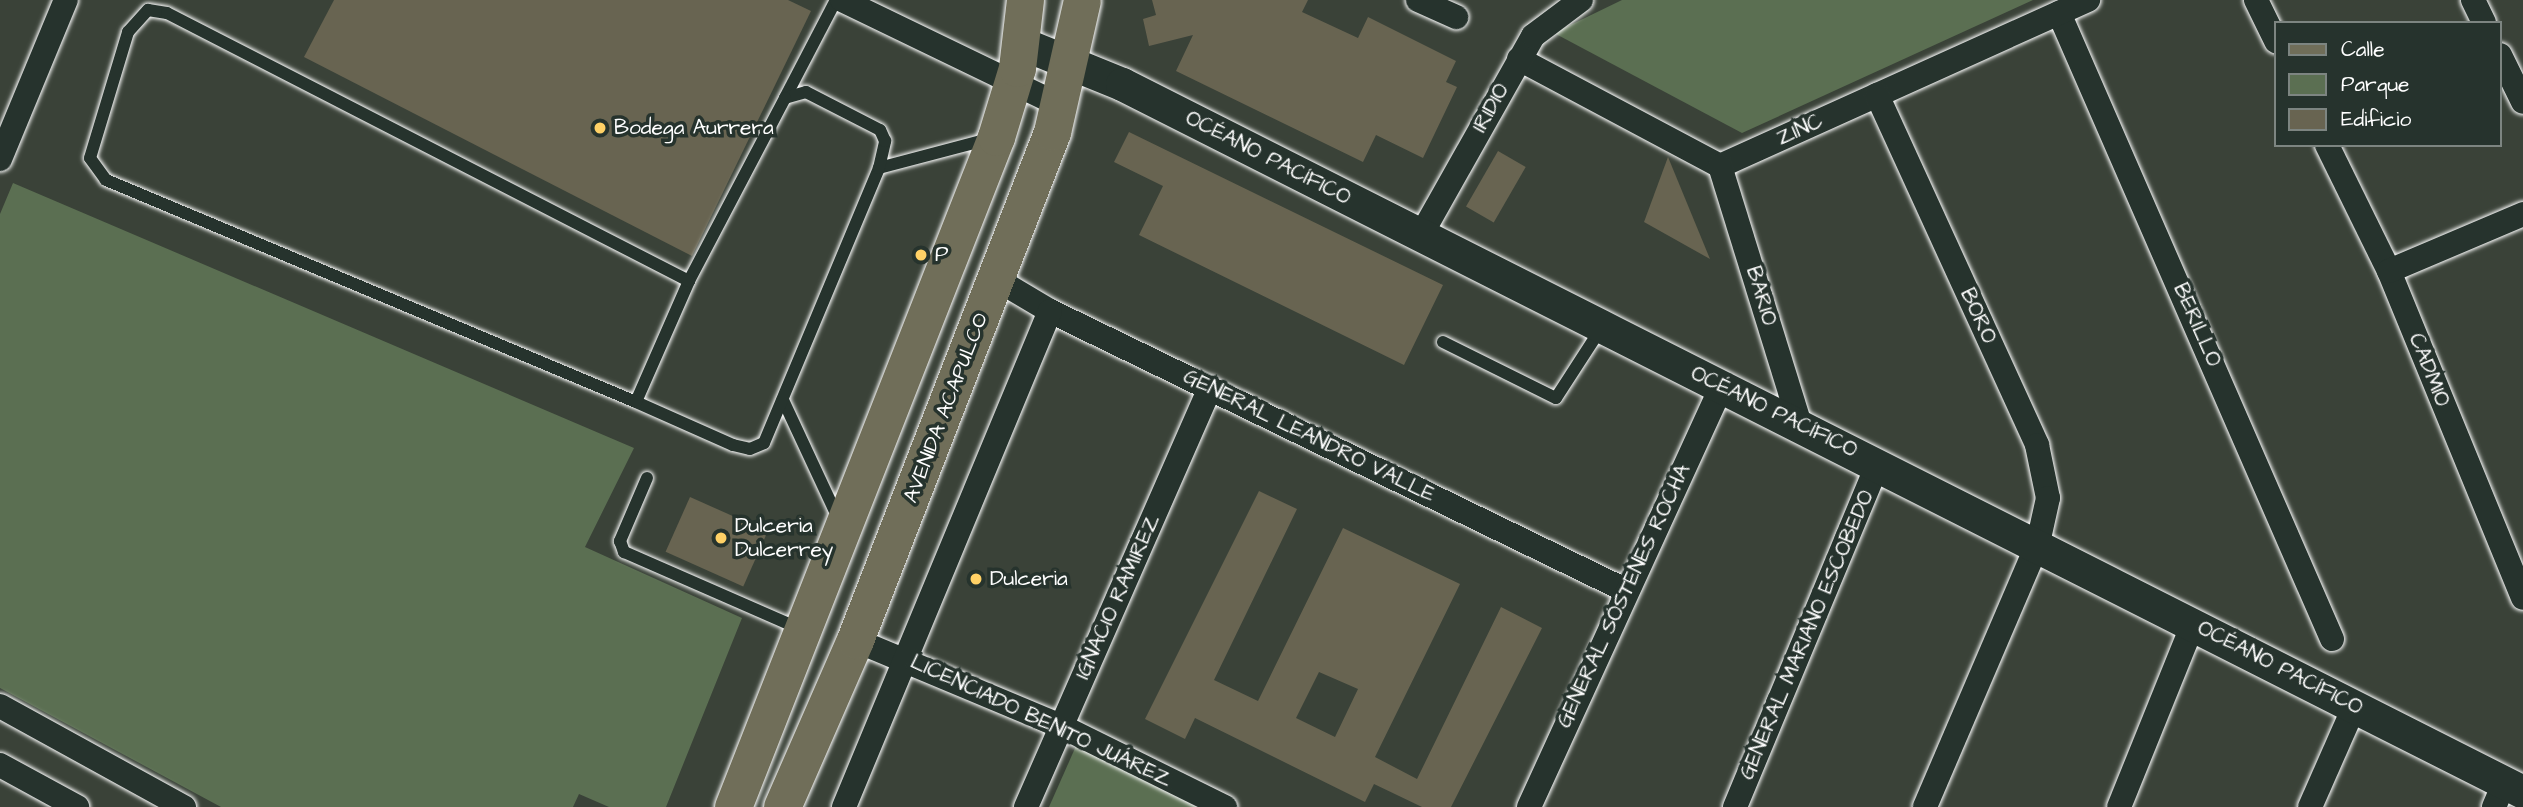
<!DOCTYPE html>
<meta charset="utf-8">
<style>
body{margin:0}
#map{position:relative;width:2523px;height:807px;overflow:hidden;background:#3a4238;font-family:"Architects Daughter",sans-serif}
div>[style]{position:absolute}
.green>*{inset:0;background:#5b6f52}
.building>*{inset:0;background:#686451;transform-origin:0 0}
.roads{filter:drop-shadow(0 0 2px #fff) drop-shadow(0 0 2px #fff)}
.lane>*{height:12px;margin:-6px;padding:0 6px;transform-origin:6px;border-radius:6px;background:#26332d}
.street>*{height:24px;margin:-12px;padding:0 12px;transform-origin:12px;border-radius:12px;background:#26332d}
.secondary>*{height:33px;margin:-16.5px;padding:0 16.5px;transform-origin:16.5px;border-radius:16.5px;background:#26332d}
.primary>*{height:37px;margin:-18.5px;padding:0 18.5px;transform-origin:18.5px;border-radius:18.5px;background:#706e59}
.dots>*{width:19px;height:19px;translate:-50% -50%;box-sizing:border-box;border:4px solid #26332d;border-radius:50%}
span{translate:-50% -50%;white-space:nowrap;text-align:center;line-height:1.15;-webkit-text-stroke:7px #26332d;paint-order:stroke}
.street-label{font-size:21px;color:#fff}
.poi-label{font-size:21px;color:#fff}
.left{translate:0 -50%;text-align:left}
.legend{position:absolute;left:2274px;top:21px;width:228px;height:126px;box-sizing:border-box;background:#26332d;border:2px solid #7d8581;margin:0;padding:9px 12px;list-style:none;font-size:21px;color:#fff}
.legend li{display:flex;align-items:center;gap:14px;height:35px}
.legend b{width:35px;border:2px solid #7d8581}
</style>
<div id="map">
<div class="green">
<div style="clip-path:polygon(1622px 0,2033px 0,1742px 133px,1554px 33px)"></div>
<div style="clip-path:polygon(13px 183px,634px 448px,585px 547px,742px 618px,666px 807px,609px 807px,579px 794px,573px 807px,221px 807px,0 688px,0 214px)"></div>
<div style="clip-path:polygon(1076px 746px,1197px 807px,1049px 807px)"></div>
</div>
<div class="building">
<div style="clip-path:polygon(334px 0,788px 0,811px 11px,692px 256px,304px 57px)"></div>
<div style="clip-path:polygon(1152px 0,1308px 0,1302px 12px,1358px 38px,1368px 17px,1456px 61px,1446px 82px,1457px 87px,1423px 158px,1376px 135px,1363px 162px,1176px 71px,1193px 35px,1149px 46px,1143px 19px,1156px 15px)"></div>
<div style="clip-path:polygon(1129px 132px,1443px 285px,1404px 365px,1139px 235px,1163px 186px,1114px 162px)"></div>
<div style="left:1498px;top:151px;width:32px;height:64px;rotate:30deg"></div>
<div style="clip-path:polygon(1668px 157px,1710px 259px,1644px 222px)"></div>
<div style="clip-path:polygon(evenodd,1259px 491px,1297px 509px,1214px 680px,1258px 701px,1343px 528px,1460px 584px,1375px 757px,1417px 779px,1501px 607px,1542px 628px,1451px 807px,1422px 807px,1374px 784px,1365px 802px,1195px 718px,1185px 739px,1145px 719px,1259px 491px,1319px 672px,1358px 689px,1335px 737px,1296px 718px,1319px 672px)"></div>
<div style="left:690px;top:497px;width:85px;height:60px;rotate:24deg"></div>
</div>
<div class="roads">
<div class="lane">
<div style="left:786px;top:96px;width:108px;rotate:-62.5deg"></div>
<div style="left:879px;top:168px;width:114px;rotate:-14.8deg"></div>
<div style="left:1443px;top:342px;width:126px;rotate:26.4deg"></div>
<div style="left:1556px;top:398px;width:85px;rotate:-57.1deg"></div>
<div style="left:783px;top:400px;width:130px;rotate:65deg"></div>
<div style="left:636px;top:402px;width:106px;rotate:23.9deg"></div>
<div style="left:733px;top:445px;width:17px;rotate:13deg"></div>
<div style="left:750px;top:449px;width:15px;rotate:-23deg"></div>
<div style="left:764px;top:443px;width:298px;rotate:-67.3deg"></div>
<div style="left:879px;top:168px;width:28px;rotate:-77deg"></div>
<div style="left:885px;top:141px;width:12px;rotate:-114deg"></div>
<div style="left:880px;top:130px;width:83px;rotate:-152.8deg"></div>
<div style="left:806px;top:92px;width:22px;rotate:164deg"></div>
<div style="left:785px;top:98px;width:207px;rotate:117.7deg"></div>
<div style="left:689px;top:281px;width:132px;rotate:113.7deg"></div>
<div style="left:636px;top:402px;width:575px;rotate:-157.27deg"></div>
<div style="left:106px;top:180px;width:27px;rotate:-126deg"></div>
<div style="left:90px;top:158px;width:132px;rotate:-73.2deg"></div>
<div style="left:128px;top:32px;width:30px;rotate:-48deg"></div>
<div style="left:148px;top:10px;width:19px;rotate:9deg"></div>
<div style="left:167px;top:13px;width:587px;rotate:27.18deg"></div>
<div style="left:647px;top:478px;width:69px;rotate:113.2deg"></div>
<div style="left:620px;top:541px;width:12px;rotate:70deg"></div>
<div style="left:624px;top:552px;width:192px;rotate:23.6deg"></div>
</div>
<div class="street">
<div style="left:842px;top:0;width:243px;rotate:25.8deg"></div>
<div style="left:1418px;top:0;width:42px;rotate:24.1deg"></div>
<div style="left:2256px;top:0;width:46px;rotate:64deg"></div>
<div style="left:2473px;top:0;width:25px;rotate:64deg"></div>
<div style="left:2059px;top:13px;width:683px;rotate:66.44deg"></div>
<div style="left:2500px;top:55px;width:52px;rotate:63.9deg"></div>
<div style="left:1519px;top:59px;width:228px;rotate:28deg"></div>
<div style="left:1720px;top:166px;width:404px;rotate:-24.3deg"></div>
<div style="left:1877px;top:95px;width:385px;rotate:65.4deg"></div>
<div style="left:2037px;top:445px;width:54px;rotate:78.3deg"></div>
<div style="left:2048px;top:498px;width:46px;rotate:102.5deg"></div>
<div style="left:2038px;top:543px;width:287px;rotate:113.2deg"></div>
<div style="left:2327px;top:145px;width:140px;rotate:63.8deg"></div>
<div style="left:2389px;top:271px;width:353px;rotate:67.7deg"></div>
<div style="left:0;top:159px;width:172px;rotate:-67.5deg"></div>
<div style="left:1720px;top:166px;width:273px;rotate:72.8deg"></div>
<div style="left:1421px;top:235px;width:228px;rotate:-60.6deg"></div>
<div style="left:1533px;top:36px;width:60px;rotate:-36.9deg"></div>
<div style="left:2389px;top:271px;width:146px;rotate:-23deg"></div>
<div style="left:996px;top:279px;width:63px;rotate:30.7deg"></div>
<div style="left:1050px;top:311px;width:639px;rotate:25.88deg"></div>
<div style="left:855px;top:640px;width:223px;rotate:22.7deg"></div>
<div style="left:1061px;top:726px;width:183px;rotate:26.3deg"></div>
<div style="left:0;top:706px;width:210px;rotate:28.8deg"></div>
<div style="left:0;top:765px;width:88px;rotate:28.6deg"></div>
<div style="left:844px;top:807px;width:537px;rotate:-67.45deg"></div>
<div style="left:1026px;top:807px;width:458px;rotate:-66.3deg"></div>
<div style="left:1529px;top:807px;width:462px;rotate:-65.4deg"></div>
<div style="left:1735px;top:807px;width:373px;rotate:-67.4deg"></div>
<div style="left:2119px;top:807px;width:197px;rotate:-68deg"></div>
<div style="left:2310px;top:807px;width:111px;rotate:-66.2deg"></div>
<div style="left:2494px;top:807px;width:26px;rotate:-67deg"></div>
</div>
<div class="secondary">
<div style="left:1021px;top:43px;width:109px;rotate:22.1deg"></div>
<div style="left:1122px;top:84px;width:1570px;rotate:26.81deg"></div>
</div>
<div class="primary">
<div style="left:733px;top:807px;width:720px;rotate:-68.57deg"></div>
<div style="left:996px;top:137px;width:72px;rotate:-73.1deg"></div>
<div style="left:1017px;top:68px;width:68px;rotate:-83.3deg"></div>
<div style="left:782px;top:807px;width:182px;rotate:-66.4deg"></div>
<div style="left:855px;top:640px;width:545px;rotate:-68.8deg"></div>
<div style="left:1052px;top:132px;width:135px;rotate:-77.2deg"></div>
</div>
</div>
<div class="dots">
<div style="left:600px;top:128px;background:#ffd166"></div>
<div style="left:921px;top:255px;background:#ffd166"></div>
<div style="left:721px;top:538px;background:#ffd166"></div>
<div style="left:976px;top:579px;background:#ffd166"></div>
</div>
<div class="street-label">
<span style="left:1491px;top:108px;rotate:-61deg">IRIDIO</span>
<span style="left:1800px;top:130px;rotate:-24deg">ZINC</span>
<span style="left:1268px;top:158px;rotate:27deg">OCÉANO PACÍFICO</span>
<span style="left:1761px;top:296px;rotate:73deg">BARIO</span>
<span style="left:1978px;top:316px;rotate:65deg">BORO</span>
<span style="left:2197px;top:325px;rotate:66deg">BERILLO</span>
<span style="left:2429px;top:370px;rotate:68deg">CADMIO</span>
<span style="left:946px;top:408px;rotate:-69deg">AVENIDA ACAPULCO</span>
<span style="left:1774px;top:412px;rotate:26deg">OCÉANO PACÍFICO</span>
<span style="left:1309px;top:436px;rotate:26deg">GENERAL LEANDRO VALLE</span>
<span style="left:1624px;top:596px;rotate:-65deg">GENERAL SÓSTENES ROCHA</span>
<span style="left:1118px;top:597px;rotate:-66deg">IGNACIO RAMIREZ</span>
<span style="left:1807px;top:635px;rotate:-67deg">GENERAL MARIANO ESCOBEDO</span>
<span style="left:2280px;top:668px;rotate:27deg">OCÉANO PACÍFICO</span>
<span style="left:1041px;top:721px;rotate:25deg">LICENCIADO BENITO JUÁREZ</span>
</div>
<div class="poi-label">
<span class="left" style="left:614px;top:128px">Bodega Aurrera</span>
<span class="left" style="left:935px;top:255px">P</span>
<span class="left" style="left:735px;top:538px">Dulceria<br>Dulcerrey</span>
<span class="left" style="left:990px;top:579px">Dulceria</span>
</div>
<ul class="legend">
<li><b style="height:9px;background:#706e59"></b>Calle</li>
<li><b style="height:19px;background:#5b6f52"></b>Parque</li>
<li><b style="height:19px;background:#686451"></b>Edificio</li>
</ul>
</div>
